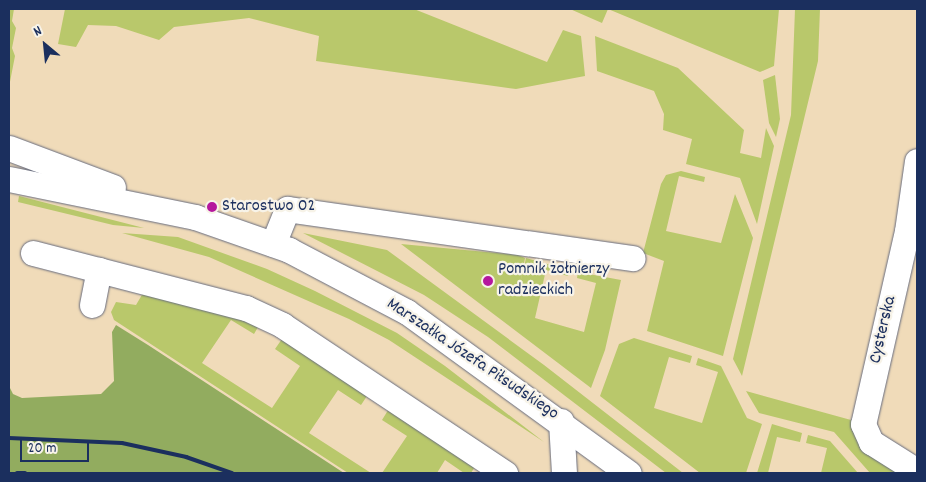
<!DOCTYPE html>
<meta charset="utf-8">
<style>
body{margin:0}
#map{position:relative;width:926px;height:482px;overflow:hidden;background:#f0dbb9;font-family:Dekko,sans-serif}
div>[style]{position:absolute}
.green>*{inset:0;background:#b9c86b}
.forest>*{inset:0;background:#92ac5f}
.roads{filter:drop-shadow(0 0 1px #666b7e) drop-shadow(0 0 1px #666b7e)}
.minor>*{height:25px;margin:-12.5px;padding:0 12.5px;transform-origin:12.5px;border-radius:12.5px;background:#fff}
.rail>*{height:4px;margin:-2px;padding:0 2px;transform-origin:2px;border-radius:2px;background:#1b2f5e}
.dots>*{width:14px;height:14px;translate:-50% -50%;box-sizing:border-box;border:2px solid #f7f3e8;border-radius:50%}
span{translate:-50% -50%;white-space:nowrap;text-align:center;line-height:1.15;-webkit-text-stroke:4.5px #f7f3e8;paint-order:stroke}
.poi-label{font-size:18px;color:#1b2f5e}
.left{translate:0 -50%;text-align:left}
.street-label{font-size:18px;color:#1b2f5e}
.frame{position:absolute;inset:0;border:10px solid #1b2f5e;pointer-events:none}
.north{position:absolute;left:20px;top:20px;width:50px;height:50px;-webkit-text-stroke:4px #f7f3e8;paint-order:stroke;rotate:332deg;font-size:14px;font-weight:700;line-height:20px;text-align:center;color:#1b2f5e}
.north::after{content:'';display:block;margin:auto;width:18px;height:22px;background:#1b2f5e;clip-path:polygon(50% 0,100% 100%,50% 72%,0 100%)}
.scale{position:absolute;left:20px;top:440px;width:69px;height:22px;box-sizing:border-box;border:2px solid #1b2f5e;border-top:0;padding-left:6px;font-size:15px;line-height:18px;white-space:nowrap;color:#1b2f5e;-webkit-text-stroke:4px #f7f3e8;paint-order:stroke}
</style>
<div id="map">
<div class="green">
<div style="clip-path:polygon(9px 9px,14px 9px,12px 21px,16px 28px,12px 48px,15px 56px,9px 87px)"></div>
<div style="clip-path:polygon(65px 9px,414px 9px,547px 62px,563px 30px,581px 36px,585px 76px,516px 89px,316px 61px,319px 36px,249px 18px,174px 27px,159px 40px,116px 26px,88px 25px,76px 47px,58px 44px)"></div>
<div style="clip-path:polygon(570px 9px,779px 9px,774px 66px,760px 72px,608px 9px,602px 23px)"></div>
<div style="clip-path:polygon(795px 9px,820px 9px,818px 61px,742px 376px,733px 359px,791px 115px)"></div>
<div style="clip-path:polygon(595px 36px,678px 68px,744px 130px,740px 153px,761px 158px,766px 128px,774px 146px,757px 224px,740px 178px,686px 164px,692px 139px,663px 130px,664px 114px,654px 91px,597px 71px)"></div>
<div style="clip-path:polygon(775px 75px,780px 119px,776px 137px,769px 123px,763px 80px)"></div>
<div style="clip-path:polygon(681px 171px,705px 177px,704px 182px,679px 176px,666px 231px,721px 243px,735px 194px,753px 238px,723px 356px,647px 331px,664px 261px,643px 253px,661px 184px,666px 175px)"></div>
<div style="clip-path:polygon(19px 196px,144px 228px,113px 225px,18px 202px)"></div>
<div style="clip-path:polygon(122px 233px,178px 237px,267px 269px,315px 291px,397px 333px,445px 366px,544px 442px,389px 340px,349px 319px,209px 257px)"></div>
<div style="clip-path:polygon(303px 233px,387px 250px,544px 365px,683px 473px,666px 473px,488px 337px,424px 295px)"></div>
<div style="clip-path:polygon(401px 244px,518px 255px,525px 258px,521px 280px,526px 258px,569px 270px,568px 276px,546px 270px,535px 318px,584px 332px,596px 283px,577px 278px,578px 272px,621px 280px,605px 350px,591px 388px)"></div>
<div style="clip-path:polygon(153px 276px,261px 322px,254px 334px,231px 320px,202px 363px,272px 408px,300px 366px,275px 349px,284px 336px,369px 393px,361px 405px,338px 390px,309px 433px,371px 473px,348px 473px,114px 320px,111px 312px,116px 302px,136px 305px)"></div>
<div style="clip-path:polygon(634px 338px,692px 356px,690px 363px,669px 357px,654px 408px,702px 423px,718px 372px,696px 365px,698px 358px,721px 366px,747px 418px,762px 424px,746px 473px,700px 473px,600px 396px,619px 344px)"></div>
<div style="clip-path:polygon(746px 391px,851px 420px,855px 437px,907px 473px,870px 473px,834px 432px,759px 413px)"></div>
<div style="clip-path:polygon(390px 407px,476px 465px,471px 473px,464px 473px,445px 460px,437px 473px,382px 473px,407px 436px,382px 420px)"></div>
<div style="clip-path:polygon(772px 424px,802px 433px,800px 442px,777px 437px,768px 473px,757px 473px)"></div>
<div style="clip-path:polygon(808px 435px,830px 441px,858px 473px,821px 473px,827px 448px,806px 443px)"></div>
</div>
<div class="forest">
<div style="clip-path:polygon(116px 325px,148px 345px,344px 473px,9px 473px,9px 386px,13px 394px,22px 398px,101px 394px,114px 381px,112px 332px)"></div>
</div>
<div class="roads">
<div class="minor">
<div style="left:9px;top:148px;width:111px;rotate:20.6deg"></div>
<div style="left:917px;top:161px;width:71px;rotate:98.1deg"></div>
<div style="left:907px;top:231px;width:198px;rotate:102.8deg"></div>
<div style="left:863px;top:424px;width:20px;rotate:66deg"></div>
<div style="left:871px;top:442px;width:54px;rotate:32.2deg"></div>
<div style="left:9px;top:179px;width:190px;rotate:11.5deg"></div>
<div style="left:195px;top:217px;width:100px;rotate:19.3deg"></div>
<div style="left:289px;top:250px;width:133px;rotate:27.7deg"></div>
<div style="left:407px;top:312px;width:274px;rotate:36deg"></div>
<div style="left:273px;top:244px;width:38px;rotate:-68deg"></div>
<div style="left:287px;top:209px;width:349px;rotate:8.1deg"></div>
<div style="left:33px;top:253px;width:220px;rotate:14.5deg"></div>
<div style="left:246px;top:308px;width:40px;rotate:25deg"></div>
<div style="left:282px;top:325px;width:268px;rotate:33.6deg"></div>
<div style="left:92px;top:305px;width:36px;rotate:-79deg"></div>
<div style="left:561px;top:421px;width:52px;rotate:86.7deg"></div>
</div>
</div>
<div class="rail">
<div style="left:9px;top:438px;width:113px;rotate:2.5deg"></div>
<div style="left:122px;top:443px;width:66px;rotate:12.3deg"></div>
<div style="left:186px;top:457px;width:49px;rotate:19.2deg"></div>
<div style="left:17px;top:473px;width:8px"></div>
</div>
<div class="dots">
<div style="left:212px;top:207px;background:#b5179e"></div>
<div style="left:488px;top:281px;background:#b5179e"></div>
</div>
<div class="poi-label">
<span class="left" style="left:222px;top:207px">Starostwo 02</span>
<span class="left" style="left:498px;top:281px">Pomnik żołnierzy<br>radzieckich</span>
</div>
<div class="street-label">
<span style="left:884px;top:330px;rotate:-77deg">Cysterska</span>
<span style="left:472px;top:360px;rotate:34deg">Marszałka Józefa Piłsudskiego</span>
</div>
<div class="frame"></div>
<div class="north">N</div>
<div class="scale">20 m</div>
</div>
